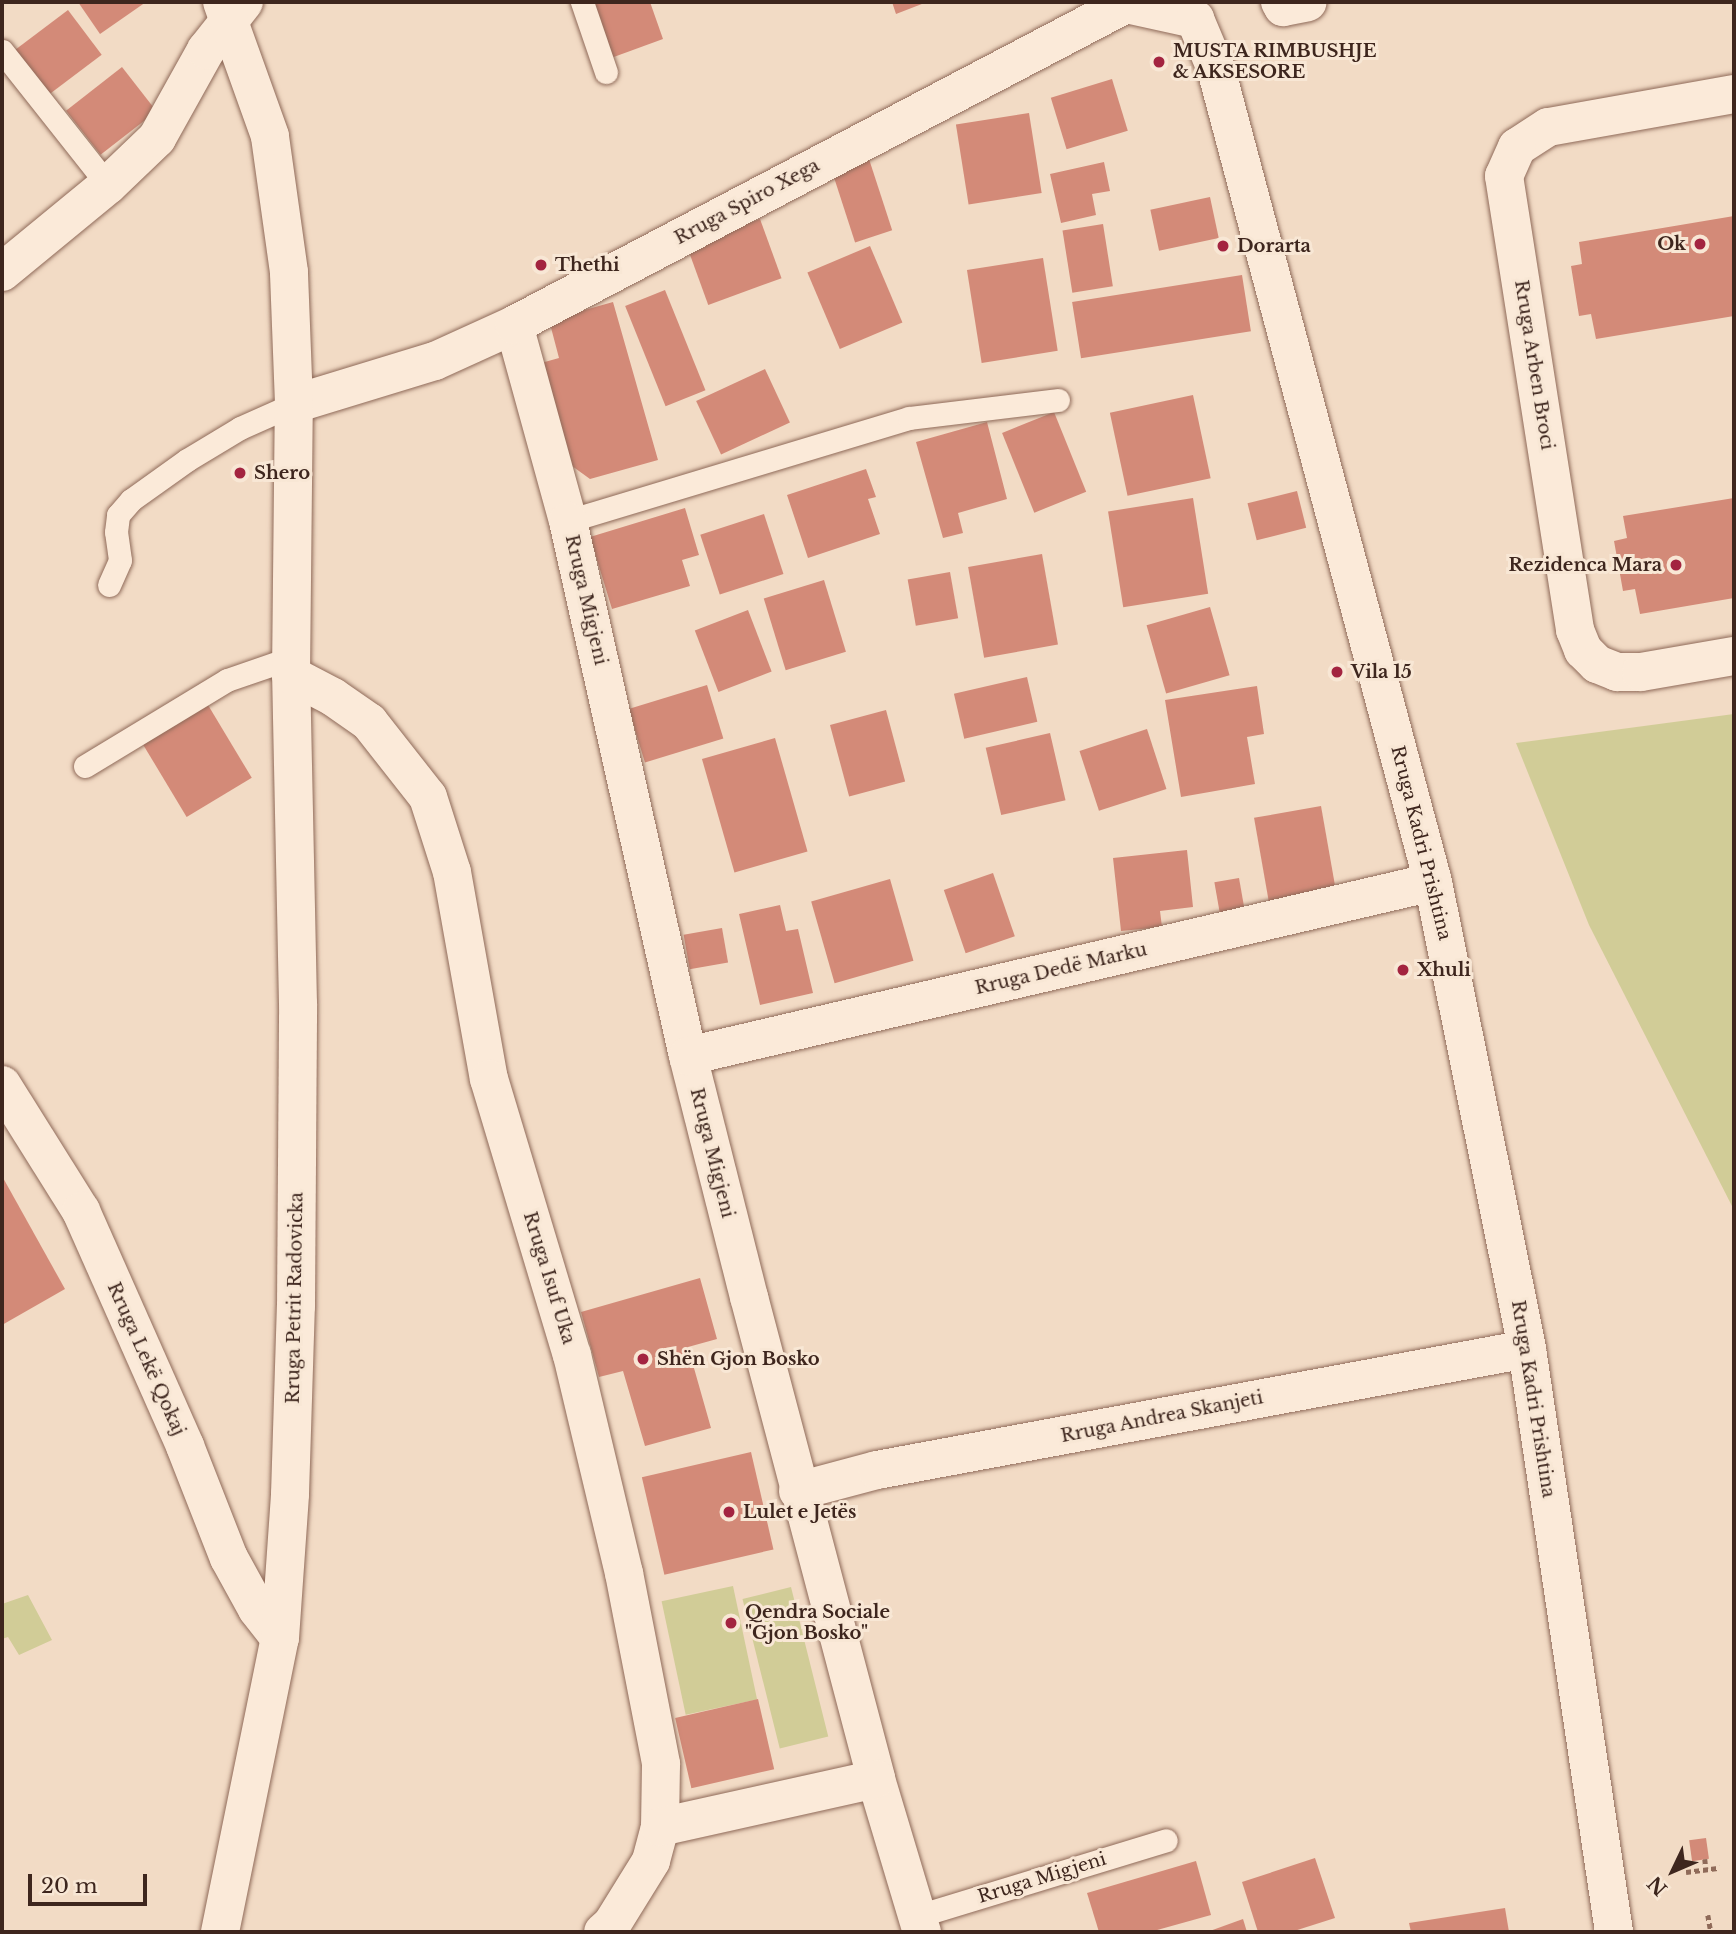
<!DOCTYPE html>
<meta charset="utf-8">
<style>
body{margin:0}
#map{position:relative;width:1736px;height:1934px;overflow:hidden;background:#f2dbc5;font-family:"Libre Baskerville",serif}
div>[style]{position:absolute}
.green>*{inset:0;background:#d1cc97;transform-origin:0 0}
.building>*{inset:0;background:#d38a78;transform-origin:0 0}
.path>*{height:4.5px;margin-top:-2.25px;transform-origin:0;background:repeating-linear-gradient(90deg,#8f6a59 0 5px,transparent 0 8.5px)}
.roads{filter:drop-shadow(0 0 2px #8f6a59) drop-shadow(0 0 2px #8f6a59)}
.service>*{height:23px;margin:-11.5px;padding:0 11.5px;transform-origin:11.5px;border-radius:11.5px;background:#fbead9}
.minor>*{height:38px;margin:-19px;padding:0 19px;transform-origin:19px;border-radius:19px;background:#fbead9}
.secondary>*{height:38px;margin:-19px;padding:0 19px;transform-origin:19px;border-radius:19px;background:#fbead9}
.dots>*{width:19px;height:19px;translate:-50% -50%;box-sizing:border-box;border:4px solid #f8e7d5;border-radius:50%}
span{translate:-50% -50%;white-space:nowrap;text-align:center;line-height:1.15;-webkit-text-stroke:6px #f8e7d5;paint-order:stroke}
.poi-label{font-size:18px;color:#3e261e;font-weight:700}
.left{translate:0 -50%;text-align:left}
.right{translate:-100% -50%;text-align:right}
.street-label{font-size:18px;color:#3e261e}
.frame{position:absolute;inset:0;border:4px solid #3e261e;pointer-events:none}
.north{position:absolute;left:1638px;top:1836px;width:70px;height:70px;-webkit-text-stroke:5px #f8e7d5;paint-order:stroke;rotate:226deg;font-size:19px;font-weight:700;line-height:28px;text-align:center;color:#3e261e}
.north::after{content:'';display:block;margin:auto;width:24px;height:32px;background:#3e261e;clip-path:polygon(50% 0,100% 100%,50% 72%,0 100%)}
.scale{position:absolute;left:28px;top:1874px;width:119px;height:32px;box-sizing:border-box;border:4px solid #3e261e;border-top:0;padding-left:9px;font-size:21px;line-height:24px;white-space:nowrap;color:#3e261e;-webkit-text-stroke:5px #f8e7d5;paint-order:stroke}
</style>
<div id="map">
<div class="green">
<div style="clip-path:polygon(1734px 714px,1734px 1210px,1589px 925px,1516px 743px)"></div>
<div style="left:733px;top:1586px;width:116px;height:73px;rotate:78deg"></div>
<div style="left:791px;top:1587px;width:154px;height:50px;rotate:76deg"></div>
<div style="clip-path:polygon(28px 1595px,52px 1640px,19px 1655px,8px 1637px,2px 1639px,2px 1604px)"></div>
</div>
<div class="building">
<div style="clip-path:polygon(78px 2px,146px 2px,100px 34px)"></div>
<div style="clip-path:polygon(590px 2px,650px 2px,663px 39px,611px 58px)"></div>
<div style="clip-path:polygon(892px 2px,927px 2px,896px 14px)"></div>
<div style="left:68px;top:10px;width:56px;height:66px;rotate:53deg"></div>
<div style="left:122px;top:67px;width:56px;height:71px;rotate:52deg"></div>
<div style="left:1112px;top:79px;width:54px;height:64px;rotate:73deg"></div>
<div style="left:1029px;top:113px;width:81px;height:74px;rotate:81deg"></div>
<div style="left:869px;top:159px;width:75px;height:39px;rotate:72deg"></div>
<div style="clip-path:polygon(1104px 162px,1110px 191px,1092px 194px,1096px 215px,1061px 223px,1050px 174px)"></div>
<div style="left:1210px;top:197px;width:42px;height:61px;rotate:78deg"></div>
<div style="clip-path:polygon(1734px 216px,1734px 316px,1596px 339px,1591px 314px,1579px 316px,1571px 266px,1582px 264px,1579px 242px)"></div>
<div style="left:760px;top:219px;width:63px;height:78px;rotate:70deg"></div>
<div style="left:1103px;top:224px;width:63px;height:41px;rotate:81deg"></div>
<div style="left:870px;top:246px;width:83px;height:68px;rotate:67deg"></div>
<div style="left:1043px;top:258px;width:94px;height:77px;rotate:81deg"></div>
<div style="left:1242px;top:275px;width:57px;height:172px;rotate:81deg"></div>
<div style="left:665px;top:290px;width:108px;height:43px;rotate:68deg"></div>
<div style="clip-path:polygon(613px 302px,658px 460px,590px 479px,561px 458px,534px 365px,559px 358px,549px 320px)"></div>
<div style="left:765px;top:369px;width:59px;height:76px;rotate:65deg"></div>
<div style="left:1193px;top:395px;width:85px;height:85px;rotate:78deg"></div>
<div style="left:1054px;top:412px;width:86px;height:56px;rotate:68deg"></div>
<div style="clip-path:polygon(987px 422px,1007px 499px,958px 513px,963px 533px,943px 538px,916px 442px)"></div>
<div style="clip-path:polygon(866px 469px,876px 497px,868px 499px,880px 534px,808px 558px,787px 495px)"></div>
<div style="left:1297px;top:491px;width:38px;height:51px;rotate:76deg"></div>
<div style="left:1193px;top:498px;width:97px;height:86px;rotate:81deg"></div>
<div style="clip-path:polygon(1734px 498px,1734px 598px,1640px 614px,1635px 589px,1623px 591px,1614px 541px,1627px 538px,1623px 516px)"></div>
<div style="clip-path:polygon(685px 508px,699px 555px,682px 560px,690px 586px,612px 609px,590px 537px)"></div>
<div style="left:764px;top:514px;width:63px;height:67px;rotate:72deg"></div>
<div style="left:1042px;top:554px;width:92px;height:75px;rotate:80deg"></div>
<div style="left:950px;top:572px;width:47px;height:43px;rotate:80deg"></div>
<div style="left:824px;top:580px;width:75px;height:63px;rotate:73deg"></div>
<div style="left:1210px;top:607px;width:71px;height:66px;rotate:74deg"></div>
<div style="left:748px;top:610px;width:66px;height:57px;rotate:69deg"></div>
<div style="left:1027px;top:677px;width:46px;height:75px;rotate:77deg"></div>
<div style="left:707px;top:685px;width:56px;height:82px;rotate:73deg"></div>
<div style="clip-path:polygon(1257px 686px,1264px 734px,1247px 737px,1255px 784px,1181px 797px,1165px 700px)"></div>
<div style="left:208px;top:705px;width:85px;height:76px;rotate:59deg"></div>
<div style="left:886px;top:710px;width:74px;height:58px;rotate:75deg"></div>
<div style="left:1147px;top:729px;width:63px;height:71px;rotate:72deg"></div>
<div style="left:1050px;top:733px;width:69px;height:66px;rotate:77deg"></div>
<div style="left:775px;top:738px;width:118px;height:76px;rotate:74deg"></div>
<div style="left:1321px;top:806px;width:89px;height:68px;rotate:80deg"></div>
<div style="clip-path:polygon(1187px 850px,1193px 907px,1160px 911px,1162px 927px,1121px 931px,1113px 858px)"></div>
<div style="left:993px;top:873px;width:67px;height:52px;rotate:71deg"></div>
<div style="left:1239px;top:878px;width:34px;height:25px;rotate:80deg"></div>
<div style="left:890px;top:879px;width:85px;height:82px;rotate:74deg"></div>
<div style="clip-path:polygon(780px 905px,786px 931px,798px 929px,813px 993px,760px 1005px,739px 914px)"></div>
<div style="left:722px;top:928px;width:35px;height:39px;rotate:80deg"></div>
<div style="clip-path:polygon(2px 1176px,65px 1289px,2px 1325px)"></div>
<div style="clip-path:polygon(700px 1278px,717px 1339px,688px 1347px,711px 1428px,645px 1446px,623px 1371px,599px 1377px,581px 1312px)"></div>
<div style="left:751px;top:1452px;width:100px;height:112px;rotate:77deg"></div>
<div style="left:758px;top:1699px;width:72px;height:85px;rotate:77deg"></div>
<div style="left:1706px;top:1838px;width:21px;height:17px;rotate:82deg"></div>
<div style="clip-path:polygon(1315px 1858px,1335px 1918px,1291px 1932px,1258px 1932px,1242px 1882px)"></div>
<div style="clip-path:polygon(1196px 1861px,1211px 1915px,1150px 1932px,1099px 1932px,1087px 1893px)"></div>
<div style="clip-path:polygon(1505px 1908px,1509px 1932px,1411px 1932px,1409px 1923px)"></div>
<div style="clip-path:polygon(1243px 1919px,1247px 1932px,1207px 1932px)"></div>
</div>
<div class="path">
<div style="left:1705px;top:1859px;width:10px;rotate:84deg"></div>
<div style="left:1686px;top:1872px;width:34px;rotate:-7deg"></div>
<div style="left:1708px;top:1915px;width:17px;rotate:80deg"></div>
</div>
<div class="roads">
<div class="service">
<div style="left:582px;top:2px;width:74px;rotate:71.1deg"></div>
<div style="left:2px;top:51px;width:171px;rotate:51.7deg"></div>
<div style="left:568px;top:521px;width:356px;rotate:-16.8deg"></div>
<div style="left:909px;top:418px;width:150px;rotate:-6.9deg"></div>
<div style="left:109px;top:585px;width:27px;rotate:-66deg"></div>
<div style="left:120px;top:560px;width:28px;rotate:-98deg"></div>
<div style="left:116px;top:532px;width:17px;rotate:-83deg"></div>
<div style="left:118px;top:515px;width:20px;rotate:-49deg"></div>
<div style="left:131px;top:500px;width:69px;rotate:-35.5deg"></div>
<div style="left:187px;top:460px;width:62px;rotate:-31.1deg"></div>
<div style="left:240px;top:428px;width:59px;rotate:-24deg"></div>
<div style="left:85px;top:766px;width:166px;rotate:-31.2deg"></div>
<div style="left:227px;top:680px;width:68px;rotate:-19deg"></div>
<div style="left:918px;top:1916px;width:259px;rotate:-17deg"></div>
</div>
<div class="minor">
<div style="left:1280px;top:2px;width:6px;rotate:59deg"></div>
<div style="left:1283px;top:7px;width:25px;rotate:-11deg"></div>
<div style="left:1734px;top:94px;width:189px;rotate:169.9deg"></div>
<div style="left:1548px;top:127px;width:37px;rotate:147deg"></div>
<div style="left:1517px;top:147px;width:32px;rotate:114deg"></div>
<div style="left:1504px;top:176px;width:460px;rotate:81.1deg"></div>
<div style="left:1575px;top:630px;width:22px;rotate:68deg"></div>
<div style="left:1583px;top:650px;width:20px;rotate:45deg"></div>
<div style="left:1597px;top:664px;width:22px;rotate:22deg"></div>
<div style="left:1617px;top:672px;width:24px"></div>
<div style="left:1641px;top:672px;width:94px;rotate:-9.8deg"></div>
<div style="left:2px;top:272px;width:137px;rotate:-39.4deg"></div>
<div style="left:108px;top:185px;width:68px;rotate:-43.8deg"></div>
<div style="left:157px;top:138px;width:101px;rotate:-60.9deg"></div>
<div style="left:206px;top:50px;width:61px;rotate:-51.6deg"></div>
<div style="left:514px;top:325px;width:203px;rotate:74.6deg"></div>
<div style="left:568px;top:521px;width:548px;rotate:77.36deg"></div>
<div style="left:688px;top:1056px;width:249px;rotate:75.8deg"></div>
<div style="left:749px;top:1297px;width:498px;rotate:75.2deg"></div>
<div style="left:876px;top:1779px;width:160px;rotate:73.3deg"></div>
<div style="left:294px;top:404px;width:147px;rotate:-17deg"></div>
<div style="left:435px;top:361px;width:87px;rotate:-24.5deg"></div>
<div style="left:514px;top:325px;width:691px;rotate:-27.68deg"></div>
<div style="left:1126px;top:4px;width:71px;rotate:12.3deg"></div>
<div style="left:1195px;top:19px;width:54px;rotate:67.2deg"></div>
<div style="left:1216px;top:69px;width:841px;rotate:75.06deg"></div>
<div style="left:1433px;top:882px;width:476px;rotate:78.6deg"></div>
<div style="left:1527px;top:1349px;width:589px;rotate:81.51deg"></div>
<div style="left:291px;top:675px;width:47px;rotate:27.6deg"></div>
<div style="left:333px;top:697px;width:44px;rotate:34.8deg"></div>
<div style="left:369px;top:722px;width:95px;rotate:51.8deg"></div>
<div style="left:428px;top:797px;width:79px;rotate:72.3deg"></div>
<div style="left:452px;top:872px;width:210px;rotate:79.9deg"></div>
<div style="left:489px;top:1079px;width:288px;rotate:73.3deg"></div>
<div style="left:572px;top:1355px;width:224px;rotate:76.6deg"></div>
<div style="left:624px;top:1573px;width:195px;rotate:79deg"></div>
<div style="left:661px;top:1764px;width:63px;rotate:90.9deg"></div>
<div style="left:660px;top:1827px;width:35px;rotate:105deg"></div>
<div style="left:651px;top:1861px;width:74px;rotate:121.8deg"></div>
<div style="left:612px;top:1924px;width:12px;rotate:138deg"></div>
<div style="left:688px;top:1056px;width:765px;rotate:-13.15deg"></div>
<div style="left:2px;top:1085px;width:149px;rotate:57.9deg"></div>
<div style="left:81px;top:1211px;width:257px;rotate:66.1deg"></div>
<div style="left:185px;top:1446px;width:120px;rotate:68.6deg"></div>
<div style="left:229px;top:1558px;width:58px;rotate:61.2deg"></div>
<div style="left:257px;top:1609px;width:37px;rotate:52deg"></div>
<div style="left:798px;top:1491px;width:82px;rotate:-14.9deg"></div>
<div style="left:877px;top:1470px;width:661px;rotate:-10.55deg"></div>
<div style="left:660px;top:1827px;width:221px;rotate:-12.5deg"></div>
</div>
<div class="secondary">
<div style="left:220px;top:1932px;width:300px;rotate:-78.5deg"></div>
<div style="left:280px;top:1638px;width:144px;rotate:-86deg"></div>
<div style="left:290px;top:1494px;width:188px;rotate:-88.2deg"></div>
<div style="left:296px;top:1306px;width:302px;rotate:-89.6deg"></div>
<div style="left:298px;top:1004px;width:329px;rotate:-91.2deg"></div>
<div style="left:291px;top:675px;width:271px;rotate:-89.4deg"></div>
<div style="left:294px;top:404px;width:132px;rotate:-92.2deg"></div>
<div style="left:289px;top:272px;width:137px;rotate:-98deg"></div>
<div style="left:270px;top:136px;width:142px;rotate:-109.7deg"></div>
</div>
</div>
<div class="dots">
<div style="left:1159px;top:62px;background:#a32440"></div>
<div style="left:1700px;top:244px;background:#a32440"></div>
<div style="left:1223px;top:246px;background:#a32440"></div>
<div style="left:541px;top:265px;background:#a32440"></div>
<div style="left:240px;top:473px;background:#a32440"></div>
<div style="left:1676px;top:565px;background:#a32440"></div>
<div style="left:1337px;top:672px;background:#a32440"></div>
<div style="left:1403px;top:970px;background:#a32440"></div>
<div style="left:643px;top:1359px;background:#a32440"></div>
<div style="left:729px;top:1512px;background:#a32440"></div>
<div style="left:731px;top:1623px;background:#a32440"></div>
</div>
<div class="poi-label">
<span class="left" style="left:1173px;top:62px">MUSTA RIMBUSHJE<br>&amp; AKSESORE</span>
<span class="right" style="left:1686px;top:244px">Ok</span>
<span class="left" style="left:1237px;top:246px">Dorarta</span>
<span class="left" style="left:555px;top:265px">Thethi</span>
<span class="left" style="left:254px;top:473px">Shero</span>
<span class="right" style="left:1662px;top:565px">Rezidenca Mara</span>
<span class="left" style="left:1351px;top:672px">Vila 15</span>
<span class="left" style="left:1417px;top:970px">Xhuli</span>
<span class="left" style="left:657px;top:1359px">Shën Gjon Bosko</span>
<span class="left" style="left:743px;top:1512px">Lulet e Jetës</span>
<span class="left" style="left:745px;top:1623px">Qendra Sociale<br>"Gjon Bosko"</span>
</div>
<div class="street-label">
<span style="left:747px;top:202px;rotate:-28deg">Rruga Spiro Xega</span>
<span style="left:1534px;top:365px;rotate:81deg">Rruga Arben Broci</span>
<span style="left:586px;top:600px;rotate:77deg">Rruga Migjeni</span>
<span style="left:1421px;top:843px;rotate:76deg">Rruga Kadri Prishtina</span>
<span style="left:1061px;top:969px;rotate:-13deg">Rruga Dedë Marku</span>
<span style="left:712px;top:1153px;rotate:76deg">Rruga Migjeni</span>
<span style="left:549px;top:1278px;rotate:73deg">Rruga Isuf Uka</span>
<span style="left:295px;top:1298px;rotate:-89deg">Rruga Petrit Radovicka</span>
<span style="left:146px;top:1359px;rotate:66deg">Rruga Lekë Qokaj</span>
<span style="left:1533px;top:1399px;rotate:81deg">Rruga Kadri Prishtina</span>
<span style="left:1162px;top:1417px;rotate:-11deg">Rruga Andrea Skanjeti</span>
<span style="left:1042px;top:1878px;rotate:-17deg">Rruga Migjeni</span>
</div>
<div class="frame"></div>
<div class="north">N</div>
<div class="scale">20 m</div>
</div>
